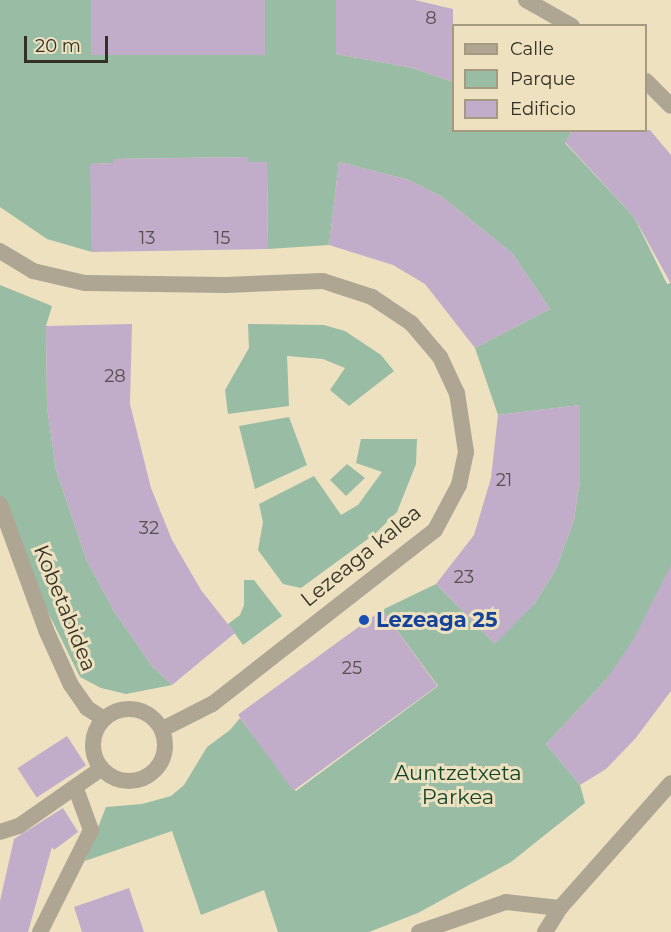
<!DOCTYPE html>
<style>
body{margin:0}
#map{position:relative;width:671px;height:932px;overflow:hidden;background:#ede1c0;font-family:Montserrat,sans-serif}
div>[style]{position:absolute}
.green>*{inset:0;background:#99bca4}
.building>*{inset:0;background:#c1adca;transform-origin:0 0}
.minor>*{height:16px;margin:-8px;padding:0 8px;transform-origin:8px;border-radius:8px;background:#aea693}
.minor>.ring{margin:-8px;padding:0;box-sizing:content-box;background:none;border:16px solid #aea693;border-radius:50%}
.dots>*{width:16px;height:16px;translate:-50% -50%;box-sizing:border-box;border:3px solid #ede1c0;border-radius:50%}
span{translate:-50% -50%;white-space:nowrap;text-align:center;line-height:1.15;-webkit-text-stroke:6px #ede1c0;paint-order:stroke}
.number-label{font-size:18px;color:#574f4d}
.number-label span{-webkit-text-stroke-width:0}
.street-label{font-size:21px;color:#343023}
.transit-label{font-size:21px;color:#164399;font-weight:700}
.left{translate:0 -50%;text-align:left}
.park-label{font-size:21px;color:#124428}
.legend{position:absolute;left:452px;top:24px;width:195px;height:108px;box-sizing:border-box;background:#ede1c0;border:2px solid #a39a81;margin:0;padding:8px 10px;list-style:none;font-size:18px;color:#343023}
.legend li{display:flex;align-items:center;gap:12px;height:30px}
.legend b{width:30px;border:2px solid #a39a81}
.scale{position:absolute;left:24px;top:36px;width:84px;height:27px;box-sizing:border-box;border:3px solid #343023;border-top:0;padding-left:8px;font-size:18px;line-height:21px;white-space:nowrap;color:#343023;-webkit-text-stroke:4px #ede1c0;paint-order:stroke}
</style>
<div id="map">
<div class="green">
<div style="clip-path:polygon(0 0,91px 0,92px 55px,265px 54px,265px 0,336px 0,336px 54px,413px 68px,453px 82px,454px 130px,569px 131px,571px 133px,565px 143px,634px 217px,667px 284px,671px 283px,671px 596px,606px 680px,546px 744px,580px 785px,585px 803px,511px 862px,418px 913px,369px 932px,278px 932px,264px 890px,201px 915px,172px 831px,85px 861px,106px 807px,142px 804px,171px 796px,184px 785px,207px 747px,230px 730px,240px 718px,296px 791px,438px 686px,382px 610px,436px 584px,494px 643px,535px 603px,556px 569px,574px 520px,580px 480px,580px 405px,498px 415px,475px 348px,550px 309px,512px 253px,442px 197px,409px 180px,339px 162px,329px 245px,268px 249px,267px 162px,248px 162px,248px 157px,114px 159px,114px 163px,91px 164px,92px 252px,47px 239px,0 207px)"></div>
<div style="clip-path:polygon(0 285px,52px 306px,46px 326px,47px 407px,56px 470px,87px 561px,114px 611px,152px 666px,172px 685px,126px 694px,101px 688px,80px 677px,0 515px)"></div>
<div style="clip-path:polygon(248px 324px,324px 325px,345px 331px,381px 355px,394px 371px,349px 406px,330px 390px,345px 368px,323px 359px,287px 356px,289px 406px,228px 414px,225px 390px,249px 348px)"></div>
<div style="clip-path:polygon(289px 417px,307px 465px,255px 489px,239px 426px)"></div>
<div style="clip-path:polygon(361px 439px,417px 439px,416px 464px,397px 512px,376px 533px,301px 588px,283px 584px,258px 550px,263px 522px,259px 504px,314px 476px,341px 515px,358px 505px,382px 472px,356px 463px)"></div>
<div style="clip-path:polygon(347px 464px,365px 478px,346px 496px,330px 480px)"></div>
<div style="clip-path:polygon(244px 580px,254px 580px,282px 616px,243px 645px,228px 624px,240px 615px,244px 605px)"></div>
</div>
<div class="building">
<div style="left:91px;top:0;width:174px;height:55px"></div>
<div style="clip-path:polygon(336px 0,415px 0,453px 9px,453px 82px,413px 68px,336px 54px)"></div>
<div style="clip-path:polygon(573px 130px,650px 130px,671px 155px,671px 284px,634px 217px,565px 142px)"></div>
<div style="clip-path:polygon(248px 157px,248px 162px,267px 162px,268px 249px,92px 252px,90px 164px,114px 163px,114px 159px)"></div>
<div style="clip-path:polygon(339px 162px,409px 180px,442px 197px,512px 253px,550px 309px,475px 348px,425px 284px,393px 265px,329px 245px)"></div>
<div style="clip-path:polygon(132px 324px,130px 404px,151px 488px,172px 540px,201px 590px,235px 633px,172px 685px,152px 666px,114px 611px,87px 561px,56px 470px,47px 407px,46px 326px)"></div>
<div style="clip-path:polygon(580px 405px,580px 480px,574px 520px,556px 569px,535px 603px,495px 644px,436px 584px,474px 535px,491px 478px,498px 415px)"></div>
<div style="clip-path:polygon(671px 565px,671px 691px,635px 739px,606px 769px,580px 785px,546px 744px,606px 680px,633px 640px)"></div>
<div style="left:382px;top:610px;width:94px;height:178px;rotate:54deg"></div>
<div style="left:67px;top:736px;width:35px;height:59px;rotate:57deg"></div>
<div style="clip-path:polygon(63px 808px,78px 832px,54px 850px,52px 847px,28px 932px,0 932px,0 901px,14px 839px)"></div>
<div style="clip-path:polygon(129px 888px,144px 932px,82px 932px,74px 907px)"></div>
</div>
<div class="minor">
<div style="left:526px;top:0;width:53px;rotate:29.5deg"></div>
<div style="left:646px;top:81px;width:35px;rotate:45deg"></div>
<div style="left:0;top:251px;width:39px;rotate:31deg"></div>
<div style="left:33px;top:271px;width:53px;rotate:13deg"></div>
<div style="left:85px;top:283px;width:140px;rotate:0.8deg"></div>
<div style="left:225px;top:285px;width:98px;rotate:-2.3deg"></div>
<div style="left:323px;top:281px;width:52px;rotate:18.1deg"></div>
<div style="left:372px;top:297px;width:47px;rotate:33.7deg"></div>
<div style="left:411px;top:323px;width:45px;rotate:49.5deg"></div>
<div style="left:440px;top:357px;width:40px;rotate:65deg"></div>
<div style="left:457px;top:393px;width:60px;rotate:81.3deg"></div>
<div style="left:466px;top:452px;width:34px;rotate:102deg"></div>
<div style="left:459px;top:485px;width:51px;rotate:118.1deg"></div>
<div style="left:435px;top:530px;width:283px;rotate:142deg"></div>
<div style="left:212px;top:704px;width:55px;rotate:153deg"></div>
<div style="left:0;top:504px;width:134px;rotate:69.9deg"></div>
<div style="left:46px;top:630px;width:60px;rotate:65.6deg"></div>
<div style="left:71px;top:685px;width:28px;rotate:55deg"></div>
<div style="left:87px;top:708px;width:20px;rotate:33deg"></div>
<div class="ring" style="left:93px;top:709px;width:56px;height:56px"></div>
<div style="left:0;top:832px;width:20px;rotate:-18deg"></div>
<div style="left:19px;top:826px;width:101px;rotate:-34.9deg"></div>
<div style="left:40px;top:932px;width:114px;rotate:-63.4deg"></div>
<div style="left:91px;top:830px;width:44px;rotate:-110.1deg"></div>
<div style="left:419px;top:932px;width:92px;rotate:-19deg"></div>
<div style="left:506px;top:902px;width:54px;rotate:6.3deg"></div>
<div style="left:545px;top:932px;width:28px;rotate:-58deg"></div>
<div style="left:560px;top:908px;width:167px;rotate:-48.4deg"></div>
</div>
<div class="dots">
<div style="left:364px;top:620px;background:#1a4fb4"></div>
</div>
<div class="number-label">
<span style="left:431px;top:18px">8</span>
<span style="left:147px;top:238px">13</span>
<span style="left:222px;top:238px">15</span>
<span style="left:115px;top:376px">28</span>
<span style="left:504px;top:480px">21</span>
<span style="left:149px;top:528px">32</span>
<span style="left:464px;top:577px">23</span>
<span style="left:352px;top:668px">25</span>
</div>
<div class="street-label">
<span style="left:361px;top:556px;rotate:-39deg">Lezeaga kalea</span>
<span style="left:65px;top:608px;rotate:68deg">Kobetabidea</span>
</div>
<div class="transit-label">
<span class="left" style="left:376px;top:620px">Lezeaga 25</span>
</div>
<div class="park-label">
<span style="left:458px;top:785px">Auntzetxeta<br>Parkea</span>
</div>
<ul class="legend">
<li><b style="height:8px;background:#aea693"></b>Calle</li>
<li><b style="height:16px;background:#99bca4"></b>Parque</li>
<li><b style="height:16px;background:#c1adca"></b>Edificio</li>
</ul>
<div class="scale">20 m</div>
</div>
